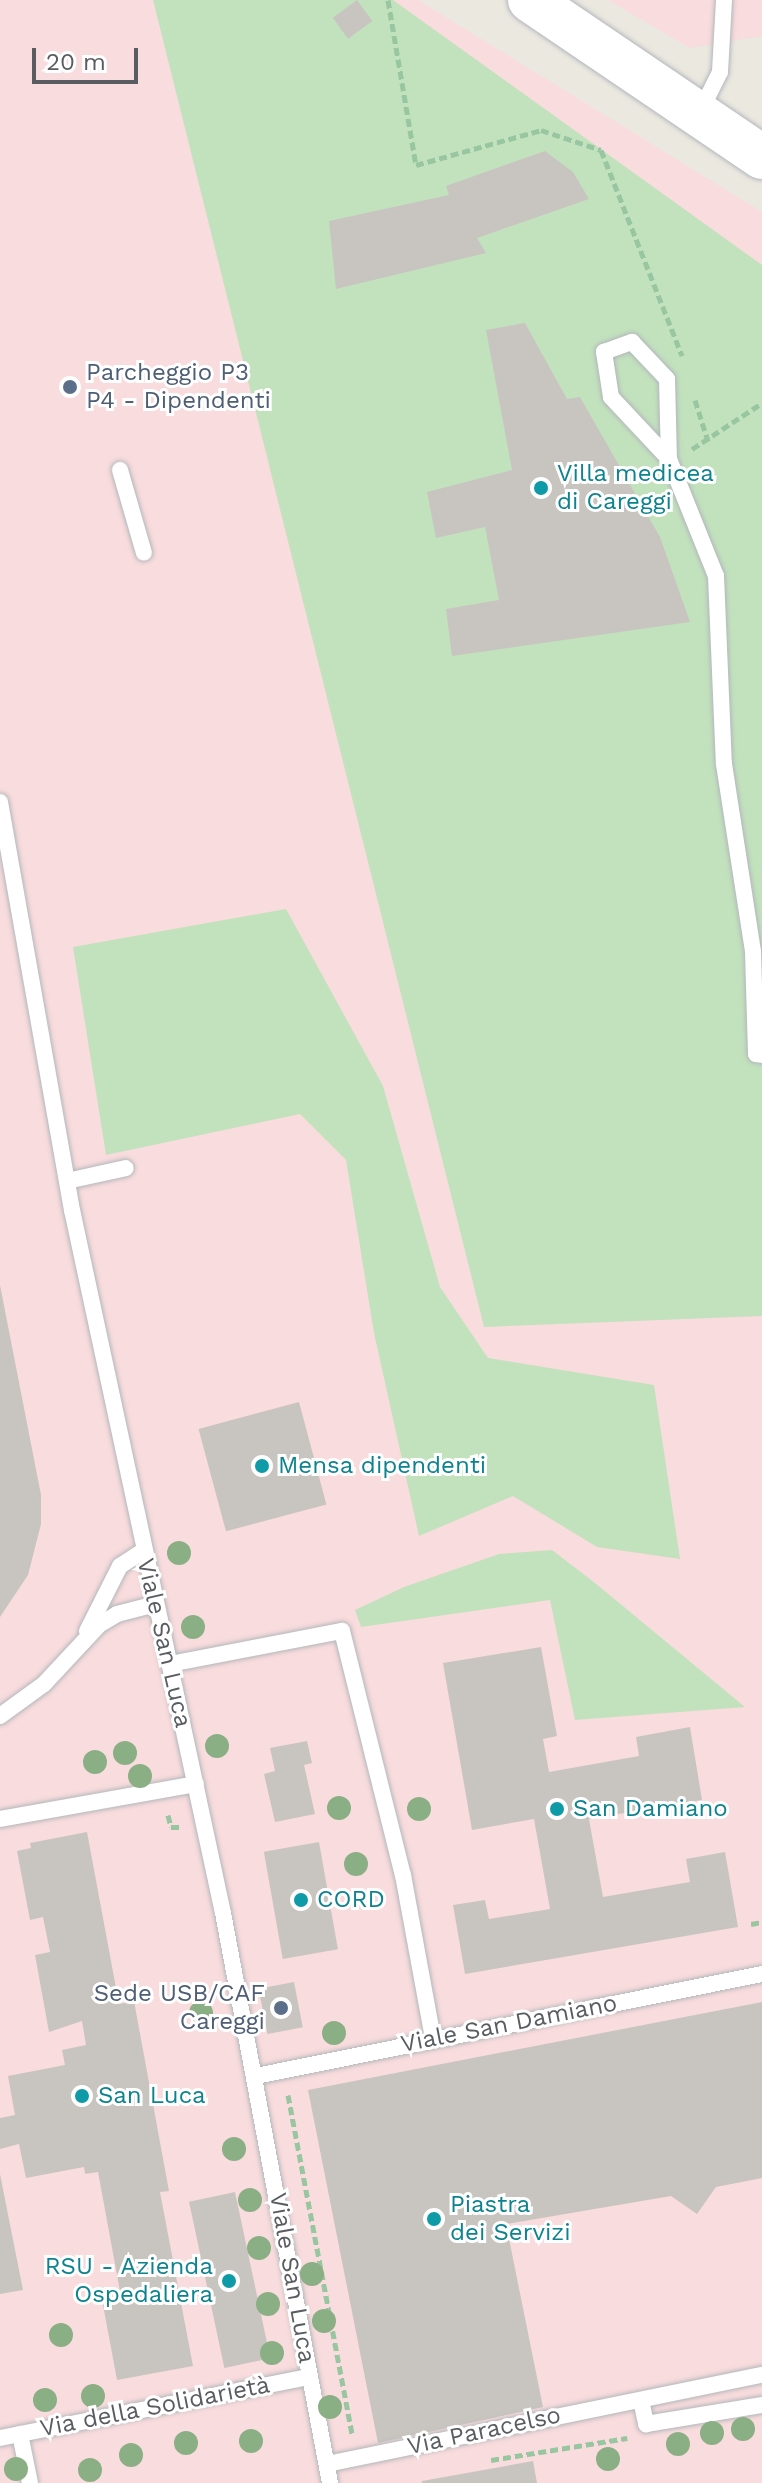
<!DOCTYPE html>
<meta charset="utf-8">
<style>
body{margin:0}
#map{position:relative;width:762px;height:2483px;overflow:hidden;background:#ebe8e0;font-family:"Work Sans",sans-serif}
div>[style]{position:absolute}
.medical>*{inset:0;background:#f9dcdd}
.green>*{inset:0;background:#c2e2bd}
.building>*{inset:0;background:#c8c5c0;transform-origin:0 0}
.path>*{height:5px;margin-top:-2.5px;transform-origin:0;background:repeating-linear-gradient(90deg,#98c6a0 0 8px,transparent 0 12px)}
.roads{filter:drop-shadow(0 0 2px #b3b7bb) drop-shadow(0 0 2px #b3b7bb)}
.lane>*{height:16px;margin:-8px;padding:0 8px;transform-origin:8px;border-radius:8px;background:#fff}
.secondary>*{height:44px;margin:-22px;padding:0 22px;transform-origin:22px;border-radius:22px;background:#fff}
.trees>*{width:24px;height:24px;margin:-12px;border-radius:50%;background:#8baf84}
.dots>*{width:22px;height:22px;translate:-50% -50%;box-sizing:border-box;border:4px solid #fff;border-radius:50%}
span{translate:-50% -50%;white-space:nowrap;text-align:center;line-height:1.15;-webkit-text-stroke:6px #fff;paint-order:stroke}
.service-label{font-size:24px;color:#4e5e75}
.left{translate:0 -50%;text-align:left}
.right{translate:-100% -50%;text-align:right}
.culture-label{font-size:24px;color:#0d838f}
.street-label{font-size:24px;color:#595d61}
.scale{position:absolute;left:32px;top:48px;width:106px;height:36px;box-sizing:border-box;border:4px solid #595d61;border-top:0;padding-left:10px;font-size:24px;line-height:28px;white-space:nowrap;color:#595d61;-webkit-text-stroke:6px #fff;paint-order:stroke}
</style>
<div id="map">
<div class="medical">
<div style="clip-path:polygon(0 0,418px 0,762px 212px,762px 2483px,0 2483px)"></div>
<div style="clip-path:polygon(608px 0,762px 0,762px 36px,690px 48px)"></div>
</div>
<div class="green">
<div style="clip-path:polygon(153px 0,393px 0,762px 265px,762px 1316px,484px 1327px)"></div>
<div style="clip-path:polygon(286px 909px,383px 1086px,440px 1287px,488px 1358px,654px 1385px,680px 1559px,597px 1547px,513px 1496px,419px 1536px,374px 1333px,346px 1160px,300px 1114px,106px 1155px,73px 947px)"></div>
<div style="clip-path:polygon(552px 1550px,595px 1583px,745px 1707px,575px 1720px,550px 1600px,361px 1627px,355px 1610px,404px 1587px,499px 1554px)"></div>
</div>
<div class="building">
<div style="left:357px;top:0;width:26px;height:30px;rotate:54deg"></div>
<div style="clip-path:polygon(545px 151px,573px 172px,589px 199px,477px 238px,486px 253px,336px 289px,329px 221px,449px 195px,446px 186px)"></div>
<div style="clip-path:polygon(525px 323px,567px 399px,580px 397px,660px 537px,690px 622px,452px 656px,446px 609px,499px 600px,485px 527px,436px 538px,427px 492px,512px 470px,486px 330px)"></div>
<div style="clip-path:polygon(0 1285px,41px 1495px,41px 1524px,28px 1575px,0 1617px)"></div>
<div style="left:299px;top:1402px;width:106px;height:104px;rotate:75deg"></div>
<div style="clip-path:polygon(541px 1647px,557px 1736px,543px 1739px,549px 1772px,639px 1756px,636px 1737px,690px 1727px,702px 1800px,589px 1819px,603px 1897px,690px 1882px,686px 1859px,725px 1852px,738px 1927px,465px 1974px,453px 1905px,485px 1900px,489px 1919px,550px 1909px,534px 1819px,472px 1830px,443px 1663px)"></div>
<div style="clip-path:polygon(307px 1741px,312px 1763px,304px 1765px,315px 1814px,275px 1822px,264px 1774px,275px 1771px,270px 1748px)"></div>
<div style="clip-path:polygon(87px 1832px,119px 2004px,134px 2001px,169px 2191px,160px 2192px,193px 2366px,117px 2380px,103px 2305px,122px 2302px,98px 2172px,85px 2174px,84px 2167px,26px 2178px,19px 2144px,0 2149px,0 2118px,15px 2115px,8px 2076px,65px 2065px,62px 2050px,86px 2045px,82px 2021px,49px 2032px,35px 1955px,50px 1952px,43px 1917px,30px 1920px,17px 1851px,31px 1848px,30px 1843px)"></div>
<div style="left:319px;top:1842px;width:109px;height:56px;rotate:80deg"></div>
<div style="left:294px;top:1982px;width:46px;height:36px;rotate:79deg"></div>
<div style="clip-path:polygon(762px 2002px,762px 2178px,716px 2187px,697px 2214px,671px 2196px,506px 2224px,543px 2407px,378px 2443px,308px 2090px)"></div>
<div style="clip-path:polygon(0 2174px,23px 2290px,0 2294px)"></div>
<div style="left:235px;top:2192px;width:170px;height:47px;rotate:78deg"></div>
<div style="clip-path:polygon(533px 2461px,537px 2483px,422px 2483px,422px 2481px)"></div>
</div>
<div class="path">
<div style="left:388px;top:0;width:167px;rotate:80.4deg"></div>
<div style="left:416px;top:165px;width:130px;rotate:-15.6deg"></div>
<div style="left:541px;top:130px;width:63px;rotate:18.4deg"></div>
<div style="left:601px;top:150px;width:221px;rotate:68.5deg"></div>
<div style="left:695px;top:400px;width:43px;rotate:72.4deg"></div>
<div style="left:692px;top:449px;width:84px;rotate:-33.3deg"></div>
<div style="left:168px;top:1815px;width:12px;rotate:76deg"></div>
<div style="left:171px;top:1827px;width:9px"></div>
<div style="left:751px;top:1924px;width:11px;rotate:-10deg"></div>
<div style="left:288px;top:2095px;width:346px;rotate:79.3deg"></div>
<div style="left:491px;top:2460px;width:138px;rotate:-9.2deg"></div>
</div>
<div class="roads">
<div class="lane">
<div style="left:700px;top:112px;width:45px;rotate:-63.4deg"></div>
<div style="left:720px;top:72px;width:72px;rotate:-86.8deg"></div>
<div style="left:669px;top:459px;width:85px;rotate:-133.1deg"></div>
<div style="left:611px;top:397px;width:46px;rotate:-98.8deg"></div>
<div style="left:604px;top:352px;width:30px;rotate:-20deg"></div>
<div style="left:632px;top:342px;width:51px;rotate:46.6deg"></div>
<div style="left:667px;top:379px;width:80px;rotate:88.6deg"></div>
<div style="left:669px;top:459px;width:126px;rotate:68.1deg"></div>
<div style="left:716px;top:576px;width:188px;rotate:87.6deg"></div>
<div style="left:724px;top:764px;width:190px;rotate:81.2deg"></div>
<div style="left:753px;top:952px;width:102px;rotate:88.3deg"></div>
<div style="left:756px;top:1054px;width:6px;rotate:9deg"></div>
<div style="left:120px;top:470px;width:86px;rotate:73.9deg"></div>
<div style="left:0;top:802px;width:414px;rotate:80deg"></div>
<div style="left:72px;top:1210px;width:719px;rotate:77.88deg"></div>
<div style="left:223px;top:1913px;width:580px;rotate:79.37deg"></div>
<div style="left:67px;top:1181px;width:60px;rotate:-12.4deg"></div>
<div style="left:87px;top:1631px;width:73px;rotate:-63.1deg"></div>
<div style="left:120px;top:1566px;width:27px;rotate:-33deg"></div>
<div style="left:170px;top:1664px;width:175px;rotate:-10.9deg"></div>
<div style="left:342px;top:1631px;width:252px;rotate:76deg"></div>
<div style="left:403px;top:1875px;width:167px;rotate:79.6deg"></div>
<div style="left:0;top:1716px;width:54px;rotate:-36deg"></div>
<div style="left:44px;top:1684px;width:81px;rotate:-47deg"></div>
<div style="left:99px;top:1625px;width:21px;rotate:-31deg"></div>
<div style="left:117px;top:1614px;width:40px;rotate:-14.4deg"></div>
<div style="left:0;top:1819px;width:199px;rotate:-10.1deg"></div>
<div style="left:256px;top:2076px;width:516px;rotate:-11.4deg"></div>
<div style="left:641px;top:2400px;width:25px;rotate:78deg"></div>
<div style="left:646px;top:2424px;width:118px;rotate:-9.3deg"></div>
<div style="left:20px;top:2434px;width:50px;rotate:78.5deg"></div>
<div style="left:0;top:2438px;width:315px;rotate:-11.2deg"></div>
<div style="left:327px;top:2464px;width:444px;rotate:-11.6deg"></div>
</div>
<div class="secondary">
<div style="left:530px;top:0;width:280px;rotate:34.1deg"></div>
</div>
</div>
<div class="trees">
<div style="left:179px;top:1553px"></div>
<div style="left:193px;top:1627px"></div>
<div style="left:217px;top:1746px"></div>
<div style="left:125px;top:1753px"></div>
<div style="left:95px;top:1762px"></div>
<div style="left:140px;top:1776px"></div>
<div style="left:339px;top:1808px"></div>
<div style="left:419px;top:1809px"></div>
<div style="left:356px;top:1864px"></div>
<div style="left:201px;top:2013px"></div>
<div style="left:334px;top:2033px"></div>
<div style="left:234px;top:2149px"></div>
<div style="left:250px;top:2200px"></div>
<div style="left:259px;top:2248px"></div>
<div style="left:312px;top:2274px"></div>
<div style="left:268px;top:2304px"></div>
<div style="left:324px;top:2321px"></div>
<div style="left:61px;top:2335px"></div>
<div style="left:272px;top:2353px"></div>
<div style="left:93px;top:2396px"></div>
<div style="left:45px;top:2400px"></div>
<div style="left:330px;top:2407px"></div>
<div style="left:743px;top:2429px"></div>
<div style="left:712px;top:2433px"></div>
<div style="left:251px;top:2441px"></div>
<div style="left:186px;top:2443px"></div>
<div style="left:678px;top:2444px"></div>
<div style="left:131px;top:2455px"></div>
<div style="left:608px;top:2459px"></div>
<div style="left:16px;top:2469px"></div>
<div style="left:90px;top:2470px"></div>
</div>
<div class="dots">
<div style="left:70px;top:387px;background:#5c6f8a"></div>
<div style="left:541px;top:488px;background:#0f9aa8"></div>
<div style="left:262px;top:1466px;background:#0f9aa8"></div>
<div style="left:557px;top:1809px;background:#0f9aa8"></div>
<div style="left:301px;top:1900px;background:#0f9aa8"></div>
<div style="left:281px;top:2008px;background:#5c6f8a"></div>
<div style="left:82px;top:2096px;background:#0f9aa8"></div>
<div style="left:434px;top:2219px;background:#0f9aa8"></div>
<div style="left:229px;top:2281px;background:#0f9aa8"></div>
</div>
<div class="service-label">
<span class="left" style="left:86px;top:387px">Parcheggio P3<br>P4 - Dipendenti</span>
<span class="right" style="left:265px;top:2008px">Sede USB/CAF<br>Careggi</span>
</div>
<div class="culture-label">
<span class="left" style="left:557px;top:488px">Villa medicea<br>di Careggi</span>
<span class="left" style="left:278px;top:1466px">Mensa dipendenti</span>
<span class="left" style="left:573px;top:1809px">San Damiano</span>
<span class="left" style="left:317px;top:1900px">CORD</span>
<span class="left" style="left:98px;top:2096px">San Luca</span>
<span class="left" style="left:450px;top:2219px">Piastra<br>dei Servizi</span>
<span class="right" style="left:213px;top:2281px">RSU - Azienda<br>Ospedaliera</span>
</div>
<div class="street-label">
<span style="left:164px;top:1643px;rotate:77deg">Viale San Luca</span>
<span style="left:509px;top:2024px;rotate:-11deg">Viale San Damiano</span>
<span style="left:292px;top:2278px;rotate:80deg">Viale San Luca</span>
<span style="left:155px;top:2407px;rotate:-11deg">Via della Solidarietà</span>
<span style="left:484px;top:2431px;rotate:-12deg">Via Paracelso</span>
</div>
<div class="scale">20 m</div>
</div>
